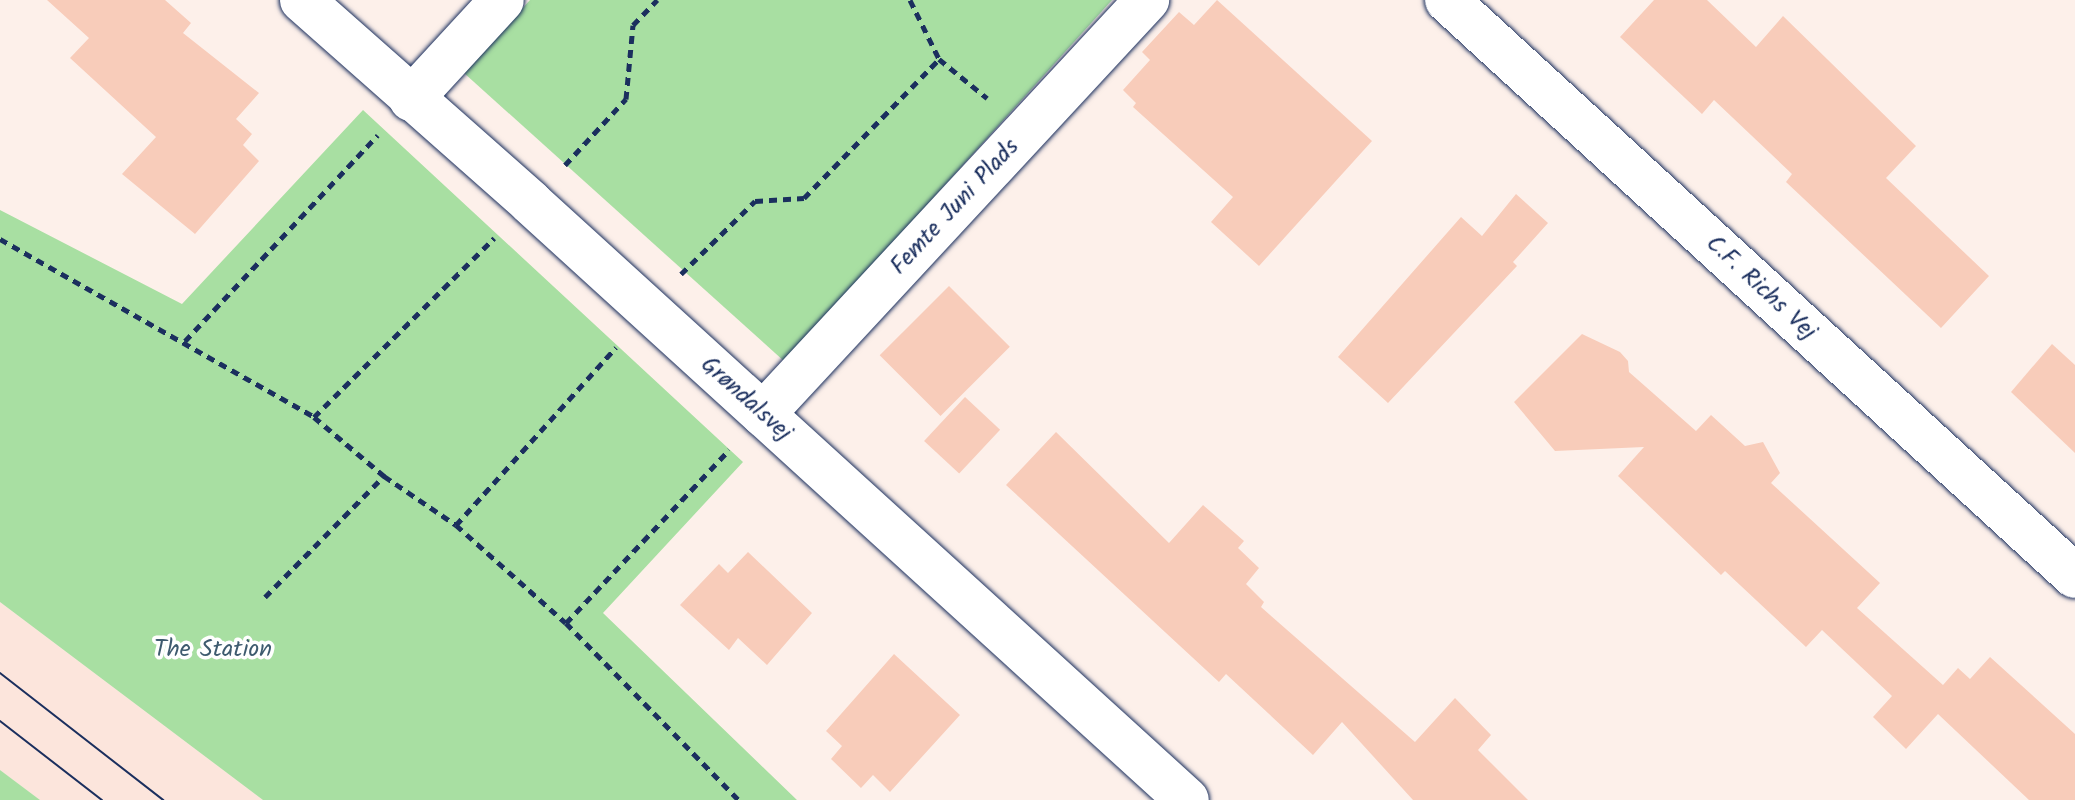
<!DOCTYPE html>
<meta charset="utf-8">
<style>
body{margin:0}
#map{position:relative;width:2075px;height:800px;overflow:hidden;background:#fdf0ea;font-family:Kalam,sans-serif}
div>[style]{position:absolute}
.built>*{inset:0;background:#fce5dc}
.green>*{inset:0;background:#a8dfa2}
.building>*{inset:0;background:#f8ccba;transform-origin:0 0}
.path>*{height:5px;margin-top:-2.5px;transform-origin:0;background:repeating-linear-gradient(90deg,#1b2f5e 0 8px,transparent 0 14px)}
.roads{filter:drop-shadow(0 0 2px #1b2f5e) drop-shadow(0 0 2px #1b2f5e)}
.minor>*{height:44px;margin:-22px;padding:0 22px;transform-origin:22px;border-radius:22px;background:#fff}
.tram>*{height:2px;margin:-1px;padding:0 1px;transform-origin:1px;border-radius:1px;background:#1b2f5e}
span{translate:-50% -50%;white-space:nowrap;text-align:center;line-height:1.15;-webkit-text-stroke:7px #fff;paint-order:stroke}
.street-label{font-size:24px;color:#1b2f5e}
.park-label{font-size:24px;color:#3e5b6f}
</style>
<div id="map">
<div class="built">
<div style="clip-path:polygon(0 602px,263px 800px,40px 800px,0 770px)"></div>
</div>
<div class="green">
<div style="clip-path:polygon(530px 0,1112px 0,785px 362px,464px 73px)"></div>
<div style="clip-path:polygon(363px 110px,743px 462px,603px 613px,797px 800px,263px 800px,0 602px,0 210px,182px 304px)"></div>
<div style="clip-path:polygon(0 770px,40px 800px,0 800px)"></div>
</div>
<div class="building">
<div style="clip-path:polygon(47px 0,165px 0,191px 23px,183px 33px,259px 93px,236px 119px,252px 134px,243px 145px,259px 161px,195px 234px,122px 174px,156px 137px,70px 58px,89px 38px)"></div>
<div style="clip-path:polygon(1217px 0,1372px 141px,1259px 266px,1211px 222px,1233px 197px,1133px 107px,1136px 103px,1123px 90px,1150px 60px,1142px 52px,1179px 12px,1194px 25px)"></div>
<div style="clip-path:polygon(1654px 0,1707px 0,1756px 47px,1783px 16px,1916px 146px,1886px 178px,1989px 276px,1941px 328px,1786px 182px,1792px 174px,1714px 100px,1702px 114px,1620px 37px)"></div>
<div style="clip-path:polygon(1516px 194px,1548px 223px,1513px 262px,1517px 266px,1388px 403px,1338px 357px,1461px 217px,1482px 236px)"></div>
<div style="left:949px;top:286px;width:86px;height:98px;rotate:45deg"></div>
<div style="clip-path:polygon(1582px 334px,1620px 352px,1628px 361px,1629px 372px,1696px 431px,1711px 415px,1745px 446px,1763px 442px,1780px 473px,1771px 483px,1880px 583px,1857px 608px,1943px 685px,1958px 668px,1970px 679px,1990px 657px,2075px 734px,2075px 800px,2029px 800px,1938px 714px,1906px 749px,1873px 717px,1892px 696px,1822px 630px,1806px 647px,1725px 571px,1721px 575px,1618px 476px,1644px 447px,1555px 451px,1514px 402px)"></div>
<div style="clip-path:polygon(2052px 344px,2075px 365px,2075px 453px,2011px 392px)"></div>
<div style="left:965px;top:397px;width:48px;height:60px;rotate:43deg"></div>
<div style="clip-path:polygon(1056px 432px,1169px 543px,1203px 505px,1244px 541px,1238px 548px,1259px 568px,1246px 584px,1264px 602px,1261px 607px,1415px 742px,1455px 698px,1491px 735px,1478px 750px,1528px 800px,1413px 800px,1342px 722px,1313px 755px,1226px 674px,1219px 682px,1006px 485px)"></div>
<div style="clip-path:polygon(748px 552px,812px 613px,767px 665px,738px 638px,729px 650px,680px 605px,719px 564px,728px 573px)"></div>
<div style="clip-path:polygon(894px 654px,960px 715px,890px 792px,873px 775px,861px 788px,831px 759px,842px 746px,826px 731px)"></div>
</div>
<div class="path">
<div style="left:910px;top:0;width:66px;rotate:63.8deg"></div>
<div style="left:939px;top:59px;width:62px;rotate:39.1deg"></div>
<div style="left:565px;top:165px;width:90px;rotate:-47.3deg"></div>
<div style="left:626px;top:99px;width:74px;rotate:-84.6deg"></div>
<div style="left:633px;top:25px;width:35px;rotate:-46deg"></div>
<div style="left:0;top:239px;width:361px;rotate:29.5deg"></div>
<div style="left:314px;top:417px;width:92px;rotate:40.1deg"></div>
<div style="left:384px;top:476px;width:87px;rotate:34.2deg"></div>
<div style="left:456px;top:525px;width:147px;rotate:41.7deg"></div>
<div style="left:566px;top:623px;width:248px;rotate:45.7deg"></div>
<div style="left:681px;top:274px;width:104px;rotate:-44.6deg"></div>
<div style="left:755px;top:201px;width:49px;rotate:-3.5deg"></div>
<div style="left:804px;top:198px;width:194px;rotate:-45.8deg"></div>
<div style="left:185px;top:341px;width:282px;rotate:-46.9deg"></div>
<div style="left:314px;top:417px;width:254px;rotate:-44.8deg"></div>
<div style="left:456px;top:525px;width:239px;rotate:-48deg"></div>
<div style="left:265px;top:597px;width:170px;rotate:-45.5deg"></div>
<div style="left:566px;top:623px;width:238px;rotate:-46.7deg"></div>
</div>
<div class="roads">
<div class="minor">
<div style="left:302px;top:0;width:305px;rotate:41.5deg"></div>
<div style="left:530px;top:202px;width:888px;rotate:42.31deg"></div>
<div style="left:1447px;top:0;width:852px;rotate:42.53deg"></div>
<div style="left:411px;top:99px;width:134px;rotate:-47.4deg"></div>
<div style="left:763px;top:414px;width:565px;rotate:-47.15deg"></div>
</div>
</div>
<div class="tram">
<div style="left:0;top:673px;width:207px;rotate:37.9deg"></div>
<div style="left:0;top:721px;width:129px;rotate:37.8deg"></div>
</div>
<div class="street-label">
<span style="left:955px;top:207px;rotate:-47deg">Femte Juni Plads</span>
<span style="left:1761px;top:288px;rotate:43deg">C.F. Richs Vej</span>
<span style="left:746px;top:399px;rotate:42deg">Grøndalsvej</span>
</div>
<div class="park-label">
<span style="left:213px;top:650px">The Station</span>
</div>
</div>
